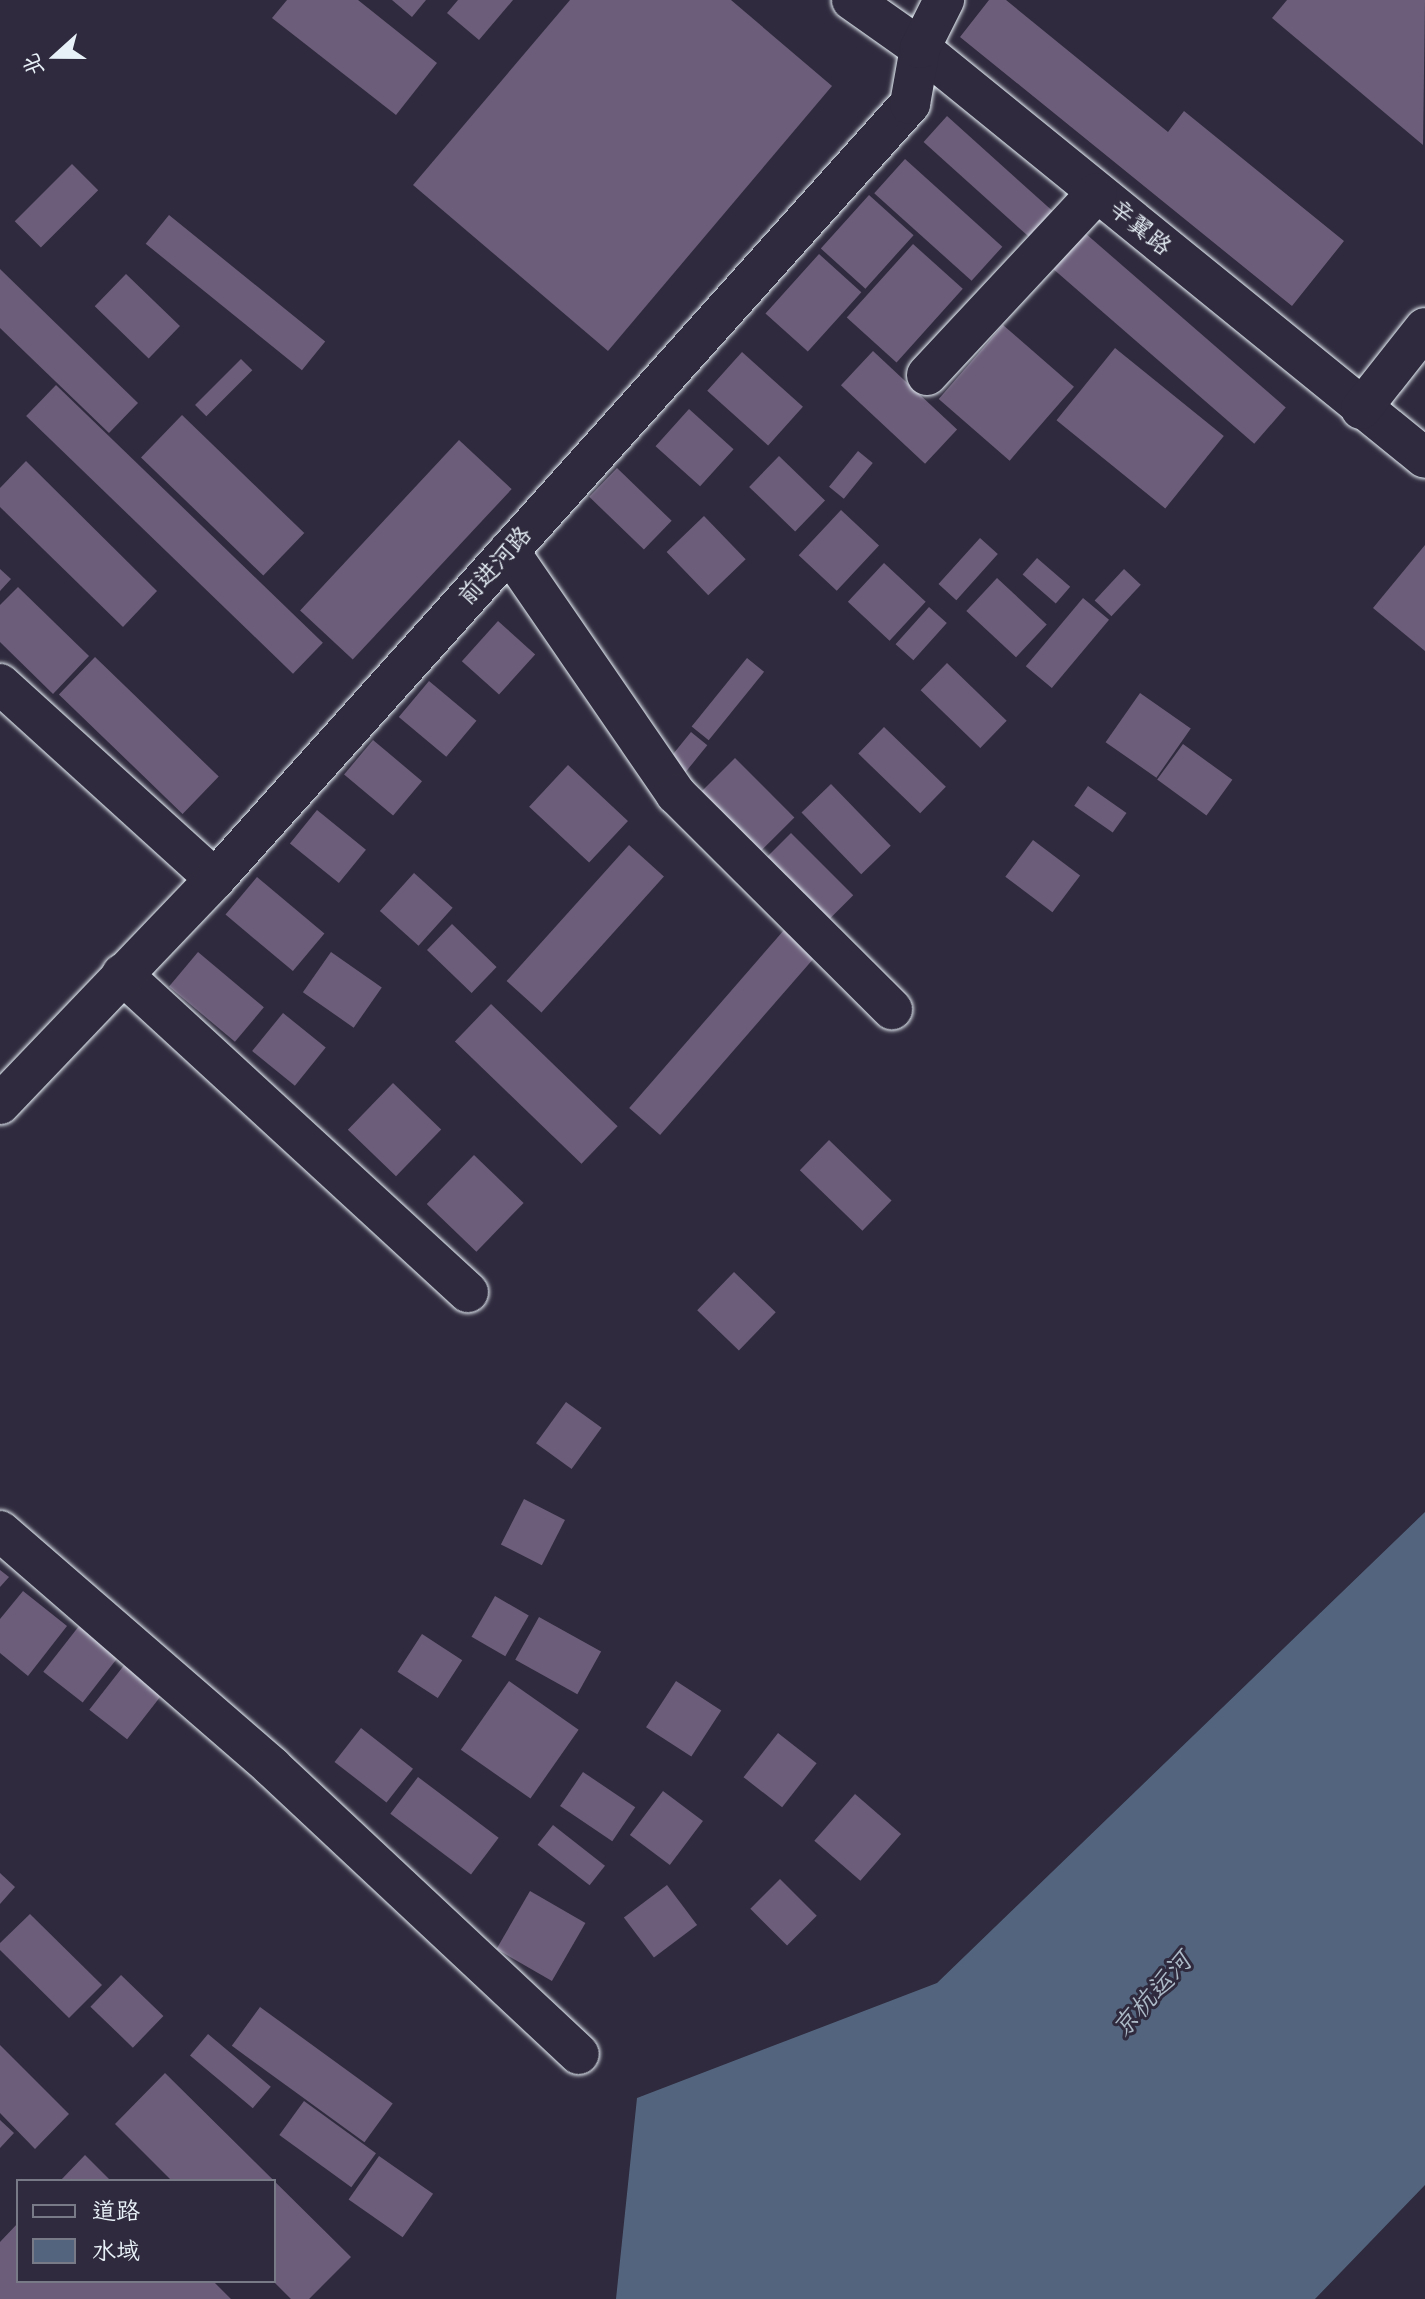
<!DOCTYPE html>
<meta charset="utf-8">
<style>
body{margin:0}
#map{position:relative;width:1425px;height:2299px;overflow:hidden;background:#2f2a3d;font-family:Sriracha,"LXGW WenKai TC",sans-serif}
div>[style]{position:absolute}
.water>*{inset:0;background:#53657e}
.building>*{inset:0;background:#6c5e7a;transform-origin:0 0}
.roads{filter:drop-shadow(0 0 2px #e8f1f8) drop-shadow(0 0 2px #e8f1f8)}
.minor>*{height:40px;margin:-20px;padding:0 20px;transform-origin:20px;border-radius:20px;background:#2f2a3d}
span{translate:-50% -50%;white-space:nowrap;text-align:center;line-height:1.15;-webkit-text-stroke:6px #2f2a3d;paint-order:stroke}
.street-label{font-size:24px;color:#e8f1f8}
.water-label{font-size:26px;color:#acb9c7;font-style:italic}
.legend{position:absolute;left:16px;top:2179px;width:260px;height:104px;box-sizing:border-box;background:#2f2a3d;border:2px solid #797a88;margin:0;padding:10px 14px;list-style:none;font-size:24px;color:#e8f1f8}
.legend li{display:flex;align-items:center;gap:16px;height:40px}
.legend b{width:40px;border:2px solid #797a88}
.north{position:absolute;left:16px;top:16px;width:80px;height:80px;-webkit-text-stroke:6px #2f2a3d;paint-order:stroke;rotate:249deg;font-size:22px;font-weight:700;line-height:32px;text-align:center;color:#e8f1f8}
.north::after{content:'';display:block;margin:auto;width:28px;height:36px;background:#e8f1f8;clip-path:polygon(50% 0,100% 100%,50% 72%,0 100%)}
</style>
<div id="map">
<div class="water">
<div style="clip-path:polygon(1425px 1512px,1425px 2185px,1315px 2299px,616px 2299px,637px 2098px,937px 1983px)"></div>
</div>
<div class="building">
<div style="clip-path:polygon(287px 0,358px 0,437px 63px,396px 115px,272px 18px)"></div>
<div style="clip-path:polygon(392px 0,426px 0,412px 17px)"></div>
<div style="clip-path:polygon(458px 0,513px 0,479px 40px,447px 13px)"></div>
<div style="clip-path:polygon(570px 0,731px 0,832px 86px,608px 351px,413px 185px)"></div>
<div style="clip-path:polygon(989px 0,1006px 0,1168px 132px,1184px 111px,1344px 241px,1292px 306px,960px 37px)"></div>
<div style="clip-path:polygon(1287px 0,1425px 0,1423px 145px,1272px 18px)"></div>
<div style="left:947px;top:116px;width:144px;height:35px;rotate:42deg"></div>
<div style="left:905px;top:159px;width:131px;height:46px;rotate:42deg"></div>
<div style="left:72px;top:164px;width:37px;height:81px;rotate:45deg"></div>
<div style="left:869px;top:195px;width:60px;height:72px;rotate:42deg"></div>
<div style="left:169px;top:215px;width:201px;height:37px;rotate:39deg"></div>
<div style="left:1085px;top:233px;width:266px;height:48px;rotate:41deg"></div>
<div style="left:913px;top:244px;width:67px;height:99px;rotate:42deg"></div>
<div style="left:819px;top:254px;width:57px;height:80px;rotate:42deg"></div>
<div style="clip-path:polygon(0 269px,138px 403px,109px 433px,0 328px)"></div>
<div style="left:126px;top:274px;width:75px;height:45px;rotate:44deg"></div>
<div style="left:1003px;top:325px;width:94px;height:98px;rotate:41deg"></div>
<div style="left:1115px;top:348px;width:140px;height:93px;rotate:39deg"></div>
<div style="left:873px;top:351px;width:115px;height:47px;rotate:43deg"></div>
<div style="left:742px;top:352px;width:82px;height:52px;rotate:42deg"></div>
<div style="left:241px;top:359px;width:16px;height:65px;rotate:45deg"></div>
<div style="left:56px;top:385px;width:371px;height:43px;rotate:44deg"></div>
<div style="left:689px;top:409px;width:60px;height:50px;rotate:42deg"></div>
<div style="left:182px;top:415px;width:170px;height:59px;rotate:44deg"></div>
<div style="left:459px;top:440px;width:72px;height:233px;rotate:43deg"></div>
<div style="left:858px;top:451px;width:19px;height:46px;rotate:39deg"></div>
<div style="left:779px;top:456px;width:64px;height:43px;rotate:44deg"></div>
<div style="clip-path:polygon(26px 461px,157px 591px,123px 627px,0 507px,0 488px)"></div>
<div style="left:617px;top:468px;width:76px;height:40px;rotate:44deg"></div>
<div style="left:841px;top:510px;width:52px;height:62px;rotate:43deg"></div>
<div style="left:704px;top:516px;width:60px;height:52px;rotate:46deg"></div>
<div style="left:980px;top:538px;width:24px;height:62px;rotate:42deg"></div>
<div style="clip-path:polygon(1425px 545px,1425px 651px,1373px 608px)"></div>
<div style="left:1037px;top:558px;width:44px;height:22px;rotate:41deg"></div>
<div style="left:884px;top:563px;width:57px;height:53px;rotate:43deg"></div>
<div style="clip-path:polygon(0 569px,11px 579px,0 591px)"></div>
<div style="left:1124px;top:569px;width:23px;height:43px;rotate:43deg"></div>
<div style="left:997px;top:578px;width:68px;height:45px;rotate:43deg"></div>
<div style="clip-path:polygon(18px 587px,89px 656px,53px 694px,0 642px,0 605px)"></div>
<div style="left:1083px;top:598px;width:34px;height:89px;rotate:40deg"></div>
<div style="left:929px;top:607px;width:24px;height:50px;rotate:42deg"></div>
<div style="left:498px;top:621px;width:50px;height:54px;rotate:42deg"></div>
<div style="left:95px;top:657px;width:172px;height:52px;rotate:44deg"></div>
<div style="left:747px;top:658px;width:22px;height:88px;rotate:39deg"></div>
<div style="left:947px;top:663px;width:83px;height:38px;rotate:44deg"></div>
<div style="left:429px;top:681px;width:62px;height:47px;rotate:40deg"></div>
<div style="left:1140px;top:693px;width:62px;height:60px;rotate:35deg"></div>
<div style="left:884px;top:727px;width:86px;height:37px;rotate:44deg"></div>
<div style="left:691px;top:732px;width:21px;height:38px;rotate:39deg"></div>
<div style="left:373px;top:740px;width:64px;height:45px;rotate:40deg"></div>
<div style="left:1183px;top:744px;width:61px;height:44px;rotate:36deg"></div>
<div style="left:735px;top:758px;width:84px;height:47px;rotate:45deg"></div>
<div style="left:568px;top:765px;width:82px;height:57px;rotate:43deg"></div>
<div style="left:831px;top:784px;width:86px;height:41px;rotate:46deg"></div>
<div style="left:1088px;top:786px;width:47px;height:24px;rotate:35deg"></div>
<div style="left:317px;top:810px;width:63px;height:43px;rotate:39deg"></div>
<div style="left:791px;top:833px;width:88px;height:36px;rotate:45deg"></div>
<div style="left:1033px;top:840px;width:59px;height:46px;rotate:37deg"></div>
<div style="left:629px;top:845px;width:47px;height:183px;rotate:42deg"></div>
<div style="left:414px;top:873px;width:52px;height:51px;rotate:42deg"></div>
<div style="left:257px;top:877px;width:88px;height:49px;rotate:40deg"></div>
<div style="left:452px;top:924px;width:62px;height:36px;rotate:44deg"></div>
<div style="left:784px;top:930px;width:41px;height:236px;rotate:41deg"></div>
<div style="left:198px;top:952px;width:86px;height:45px;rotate:40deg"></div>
<div style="left:331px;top:952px;width:62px;height:49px;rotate:35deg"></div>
<div style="left:491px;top:1004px;width:176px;height:52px;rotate:44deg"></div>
<div style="left:283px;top:1013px;width:55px;height:49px;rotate:39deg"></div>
<div style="left:393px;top:1083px;width:67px;height:65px;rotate:44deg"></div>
<div style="left:829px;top:1140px;width:87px;height:42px;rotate:44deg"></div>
<div style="left:474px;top:1155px;width:69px;height:68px;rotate:44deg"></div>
<div style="left:734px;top:1272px;width:58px;height:53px;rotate:44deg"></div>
<div style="left:566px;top:1402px;width:44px;height:51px;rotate:36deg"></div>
<div style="left:524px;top:1499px;width:46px;height:51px;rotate:27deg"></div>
<div style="clip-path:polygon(0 1570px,9px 1577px,0 1587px)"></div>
<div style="clip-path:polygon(23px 1591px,67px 1626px,28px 1676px,0 1653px,0 1619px)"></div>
<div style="left:495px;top:1596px;width:39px;height:47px;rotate:30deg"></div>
<div style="left:539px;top:1617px;width:71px;height:49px;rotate:29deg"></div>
<div style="left:79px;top:1626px;width:50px;height:58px;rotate:38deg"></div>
<div style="left:422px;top:1634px;width:48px;height:45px;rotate:33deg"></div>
<div style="left:125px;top:1664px;width:48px;height:58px;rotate:38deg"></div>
<div style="left:509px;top:1681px;width:85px;height:84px;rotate:35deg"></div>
<div style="left:676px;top:1681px;width:54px;height:55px;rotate:33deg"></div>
<div style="left:361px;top:1728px;width:66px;height:43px;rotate:38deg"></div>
<div style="left:778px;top:1733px;width:49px;height:56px;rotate:38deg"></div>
<div style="left:583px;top:1772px;width:63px;height:41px;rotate:34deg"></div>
<div style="left:418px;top:1777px;width:101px;height:46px;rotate:37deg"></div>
<div style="left:663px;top:1791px;width:50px;height:55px;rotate:37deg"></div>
<div style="left:855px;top:1794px;width:61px;height:62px;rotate:41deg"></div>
<div style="left:553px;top:1825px;width:66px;height:25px;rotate:38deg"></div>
<div style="clip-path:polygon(0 1873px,15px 1887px,0 1904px)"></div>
<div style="left:780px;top:1879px;width:52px;height:42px;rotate:45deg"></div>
<div style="left:667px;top:1885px;width:50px;height:54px;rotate:53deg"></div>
<div style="left:530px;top:1891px;width:64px;height:67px;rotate:30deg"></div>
<div style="clip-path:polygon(30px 1914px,102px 1985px,69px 2018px,0 1950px,0 1943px)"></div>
<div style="left:121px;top:1975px;width:59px;height:44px;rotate:44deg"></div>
<div style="left:260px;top:2007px;width:164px;height:48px;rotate:36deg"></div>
<div style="left:208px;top:2034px;width:82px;height:28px;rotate:40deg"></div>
<div style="clip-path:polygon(0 2045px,69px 2114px,35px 2149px,0 2113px)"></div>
<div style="clip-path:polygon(165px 2073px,351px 2257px,309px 2299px,291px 2299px,274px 2282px,274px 2181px,172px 2181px,115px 2124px)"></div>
<div style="left:304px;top:2101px;width:89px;height:42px;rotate:36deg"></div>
<div style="clip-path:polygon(0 2120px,14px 2133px,0 2148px)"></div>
<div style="clip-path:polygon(85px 2155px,111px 2181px,60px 2181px)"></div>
<div style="left:379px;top:2156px;width:66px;height:53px;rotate:35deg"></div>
<div style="clip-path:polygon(18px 2223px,18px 2281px,213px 2281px,231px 2299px,0 2299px,0 2242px)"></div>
</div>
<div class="roads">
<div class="minor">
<div style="left:852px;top:0;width:83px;rotate:35.2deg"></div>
<div style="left:920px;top:48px;width:650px;rotate:39.07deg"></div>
<div style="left:927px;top:375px;width:249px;rotate:-47deg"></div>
<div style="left:1361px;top:409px;width:103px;rotate:-51.7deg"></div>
<div style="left:509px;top:551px;width:295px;rotate:55.5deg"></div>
<div style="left:676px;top:794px;width:305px;rotate:44.9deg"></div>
<div style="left:0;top:684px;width:290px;rotate:42.2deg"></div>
<div style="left:122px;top:974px;width:470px;rotate:42.6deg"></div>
<div style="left:0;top:1104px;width:311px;rotate:-46.3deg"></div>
<div style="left:215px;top:879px;width:1041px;rotate:-48.12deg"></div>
<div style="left:910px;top:104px;width:57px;rotate:-79.9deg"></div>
<div style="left:920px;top:48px;width:54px;rotate:-63.4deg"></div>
<div style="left:0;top:1531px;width:360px;rotate:40.9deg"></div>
<div style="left:272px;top:1767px;width:420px;rotate:43.1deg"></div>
</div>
</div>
<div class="street-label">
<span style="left:1140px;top:228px;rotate:39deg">辛翼路</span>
<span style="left:495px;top:566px;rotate:-48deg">前进河路</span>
</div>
<div class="water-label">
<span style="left:1152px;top:1995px;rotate:-48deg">京杭运河</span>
</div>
<ul class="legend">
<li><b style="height:10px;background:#2f2a3d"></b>道路</li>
<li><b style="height:22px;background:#53657e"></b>水域</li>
</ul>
<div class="north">北</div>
</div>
